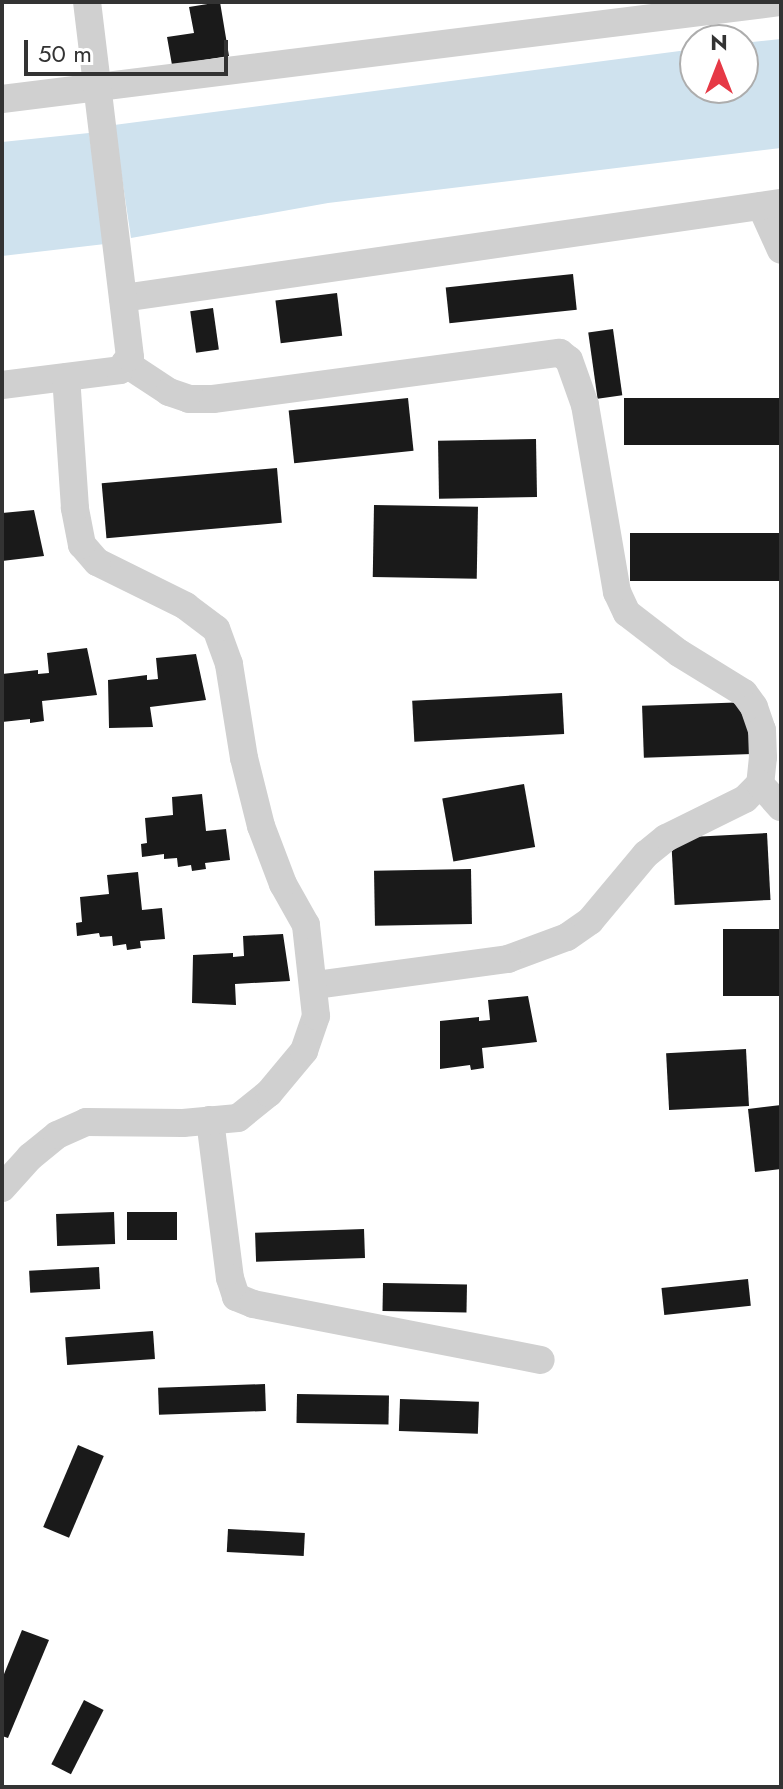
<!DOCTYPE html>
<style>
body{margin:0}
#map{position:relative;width:783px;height:1789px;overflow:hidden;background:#fff;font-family:Jost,sans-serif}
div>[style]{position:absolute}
.water>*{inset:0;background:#cfe2ee}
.building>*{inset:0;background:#1a1a1a;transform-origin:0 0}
.street>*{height:28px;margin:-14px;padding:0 14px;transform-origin:14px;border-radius:14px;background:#d0d0d0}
span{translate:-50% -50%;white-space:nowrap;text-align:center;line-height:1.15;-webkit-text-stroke:8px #fff;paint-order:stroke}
.frame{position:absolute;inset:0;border:4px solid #333;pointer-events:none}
.north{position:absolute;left:679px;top:24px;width:80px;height:80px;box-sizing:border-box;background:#fff;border:2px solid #adadad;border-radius:50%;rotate:0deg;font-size:22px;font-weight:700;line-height:32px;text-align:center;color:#333}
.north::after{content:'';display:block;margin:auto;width:28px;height:36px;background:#e63946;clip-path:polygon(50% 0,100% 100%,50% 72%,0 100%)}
.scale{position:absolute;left:24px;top:40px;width:204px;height:36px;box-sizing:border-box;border:4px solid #333;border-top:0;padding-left:10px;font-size:24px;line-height:28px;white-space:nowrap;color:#333;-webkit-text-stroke:6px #fff;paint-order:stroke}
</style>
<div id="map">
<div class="water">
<div style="clip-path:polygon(781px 39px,781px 148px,328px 203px,131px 238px,114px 125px,695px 49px,695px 88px,743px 88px,743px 43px)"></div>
<div style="clip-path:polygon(89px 133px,105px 244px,2px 256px,2px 142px)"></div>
</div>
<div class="building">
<div style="clip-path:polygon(220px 2px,229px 56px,172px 65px,167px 37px,194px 33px,189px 7px)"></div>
<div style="left:573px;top:274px;width:36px;height:128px;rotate:84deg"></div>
<div style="left:337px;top:293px;width:43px;height:62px;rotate:83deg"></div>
<div style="left:213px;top:308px;width:42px;height:23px;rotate:82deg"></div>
<div style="left:613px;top:329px;width:67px;height:25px;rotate:82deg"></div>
<div style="left:408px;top:398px;width:53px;height:120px;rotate:84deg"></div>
<div style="left:781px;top:398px;width:47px;height:157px;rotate:90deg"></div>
<div style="left:536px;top:439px;width:58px;height:98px;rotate:89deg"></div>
<div style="left:277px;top:468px;width:55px;height:176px;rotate:85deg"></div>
<div style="left:374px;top:505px;width:104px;height:72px;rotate:1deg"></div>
<div style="clip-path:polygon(34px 510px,44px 556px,2px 561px,2px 513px)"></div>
<div style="left:781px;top:533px;width:48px;height:151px;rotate:90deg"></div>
<div style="clip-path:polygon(87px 648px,97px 695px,42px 701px,44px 721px,30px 723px,30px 719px,2px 722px,2px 674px,38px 670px,38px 674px,49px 673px,47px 653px)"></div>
<div style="clip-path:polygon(196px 654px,206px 700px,150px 707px,153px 727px,109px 728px,108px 680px,147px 675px,147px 680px,158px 679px,156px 658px)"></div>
<div style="left:562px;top:693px;width:41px;height:150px;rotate:87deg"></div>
<div style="left:750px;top:702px;width:52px;height:108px;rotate:88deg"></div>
<div style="left:524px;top:784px;width:64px;height:83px;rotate:80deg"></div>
<div style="clip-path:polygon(202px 794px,206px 831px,226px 829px,230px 860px,205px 863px,206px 869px,192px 871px,191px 865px,178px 867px,177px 858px,164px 859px,164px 854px,142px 857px,141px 844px,147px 843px,145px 818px,173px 815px,172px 797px)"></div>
<div style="left:767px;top:833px;width:67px;height:96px;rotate:87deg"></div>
<div style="left:471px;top:869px;width:55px;height:97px;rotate:89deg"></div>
<div style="clip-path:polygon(138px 872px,142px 910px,162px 908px,165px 939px,140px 941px,141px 948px,127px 950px,126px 944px,113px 946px,112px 936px,100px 937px,99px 933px,77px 936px,76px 923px,82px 922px,80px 897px,109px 894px,107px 875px)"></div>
<div style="left:781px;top:929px;width:67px;height:58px;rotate:90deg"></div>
<div style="clip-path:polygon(283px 934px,290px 981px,235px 984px,236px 1005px,192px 1003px,193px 955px,233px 953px,233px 957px,244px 956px,243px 936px)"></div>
<div style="clip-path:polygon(528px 996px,537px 1042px,482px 1048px,484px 1068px,471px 1070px,470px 1065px,440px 1069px,440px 1021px,479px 1017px,479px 1021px,490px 1020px,488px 1000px)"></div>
<div style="left:746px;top:1049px;width:57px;height:80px;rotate:87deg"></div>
<div style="clip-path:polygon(781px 1105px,781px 1169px,755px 1172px,748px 1109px)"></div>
<div style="left:114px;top:1212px;width:32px;height:58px;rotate:88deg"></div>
<div style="left:177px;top:1212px;width:28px;height:50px;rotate:90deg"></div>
<div style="left:364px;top:1229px;width:29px;height:109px;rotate:88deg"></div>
<div style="left:99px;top:1267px;width:22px;height:70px;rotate:87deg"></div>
<div style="left:748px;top:1279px;width:27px;height:87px;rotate:84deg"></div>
<div style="left:383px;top:1283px;width:84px;height:28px;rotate:1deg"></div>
<div style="left:153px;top:1331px;width:28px;height:88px;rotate:86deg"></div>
<div style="left:265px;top:1384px;width:27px;height:107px;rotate:88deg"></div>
<div style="left:297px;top:1394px;width:92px;height:29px;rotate:1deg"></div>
<div style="left:400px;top:1399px;width:79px;height:32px;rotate:2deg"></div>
<div style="left:78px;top:1445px;width:28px;height:89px;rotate:23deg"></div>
<div style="left:228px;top:1529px;width:77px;height:23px;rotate:3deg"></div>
<div style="clip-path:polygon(22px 1630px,49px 1640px,8px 1738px,2px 1736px,2px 1679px)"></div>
<div style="left:84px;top:1700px;width:22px;height:72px;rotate:27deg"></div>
</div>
<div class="street">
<div style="left:2px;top:99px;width:785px;rotate:-7.1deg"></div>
<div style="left:761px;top:206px;width:48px;rotate:65.6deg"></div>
<div style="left:123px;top:298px;width:665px;rotate:-8.22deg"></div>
<div style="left:125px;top:363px;width:53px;rotate:33.4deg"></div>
<div style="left:169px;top:392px;width:21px;rotate:19deg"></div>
<div style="left:189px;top:399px;width:24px"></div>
<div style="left:213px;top:399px;width:350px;rotate:-7.6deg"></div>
<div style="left:560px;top:353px;width:11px;rotate:38deg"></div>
<div style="left:569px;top:360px;width:48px;rotate:70.4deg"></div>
<div style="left:585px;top:405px;width:190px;rotate:80.3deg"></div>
<div style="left:617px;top:592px;width:23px;rotate:65deg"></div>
<div style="left:627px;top:613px;width:66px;rotate:37.6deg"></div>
<div style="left:679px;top:653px;width:76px;rotate:31.6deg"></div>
<div style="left:744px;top:693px;width:17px;rotate:54deg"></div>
<div style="left:754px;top:707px;width:24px;rotate:71deg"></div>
<div style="left:762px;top:730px;width:27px;rotate:88deg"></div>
<div style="left:763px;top:757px;width:27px;rotate:96deg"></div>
<div style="left:760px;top:784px;width:21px;rotate:135deg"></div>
<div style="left:745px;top:799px;width:88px;rotate:153.7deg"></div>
<div style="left:666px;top:838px;width:26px;rotate:141deg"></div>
<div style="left:646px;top:854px;width:87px;rotate:129.9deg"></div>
<div style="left:590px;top:921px;width:28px;rotate:145deg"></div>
<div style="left:567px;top:937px;width:63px;rotate:159.6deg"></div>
<div style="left:508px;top:959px;width:195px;rotate:172.3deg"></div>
<div style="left:2px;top:385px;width:119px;rotate:-7.2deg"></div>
<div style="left:120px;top:370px;width:16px;rotate:-52deg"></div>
<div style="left:130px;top:357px;width:358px;rotate:-96.9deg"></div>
<div style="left:760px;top:784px;width:31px;rotate:48deg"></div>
<div style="left:210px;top:1120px;width:159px;rotate:82.8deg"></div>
<div style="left:230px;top:1278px;width:20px;rotate:72deg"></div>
<div style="left:236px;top:1297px;width:18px;rotate:22deg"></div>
<div style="left:253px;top:1304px;width:293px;rotate:11deg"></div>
<div style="left:2px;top:1188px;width:42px;rotate:-47.9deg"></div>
<div style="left:30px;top:1157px;width:35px;rotate:-39deg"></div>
<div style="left:57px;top:1135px;width:32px;rotate:-24deg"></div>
<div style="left:86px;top:1122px;width:97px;rotate:0.6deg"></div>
<div style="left:183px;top:1123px;width:55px;rotate:-5.2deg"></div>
<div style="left:238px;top:1118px;width:40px;rotate:-39deg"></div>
<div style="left:269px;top:1093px;width:55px;rotate:-50.2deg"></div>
<div style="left:304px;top:1051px;width:37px;rotate:-71deg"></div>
<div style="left:316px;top:1016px;width:92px;rotate:-96.3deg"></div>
<div style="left:306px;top:925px;width:47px;rotate:-119.3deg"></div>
<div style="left:283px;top:884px;width:62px;rotate:-110.8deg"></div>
<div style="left:261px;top:826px;width:70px;rotate:-104deg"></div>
<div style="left:244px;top:758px;width:95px;rotate:-99.1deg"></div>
<div style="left:229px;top:664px;width:37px;rotate:-110deg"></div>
<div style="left:216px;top:629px;width:38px;rotate:-143deg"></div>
<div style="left:186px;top:606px;width:99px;rotate:-153.7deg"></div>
<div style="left:97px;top:562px;width:23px;rotate:-131deg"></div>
<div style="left:82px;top:545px;width:38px;rotate:-101deg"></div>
<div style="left:75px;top:508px;width:131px;rotate:-93.9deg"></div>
</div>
<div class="frame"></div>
<div class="north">N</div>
<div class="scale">50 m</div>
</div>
